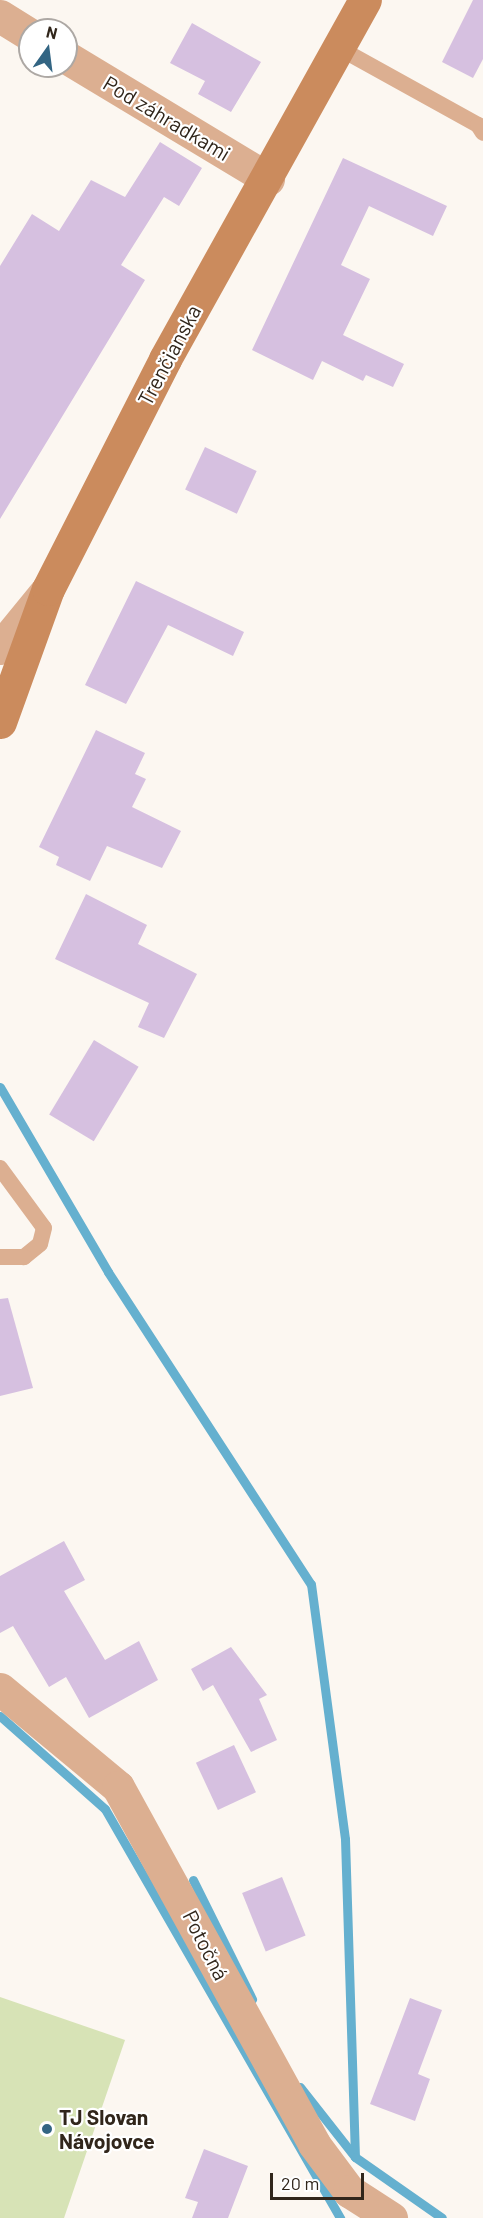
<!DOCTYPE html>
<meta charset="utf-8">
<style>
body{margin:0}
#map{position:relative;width:483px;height:2218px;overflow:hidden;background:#fcf7f1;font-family:Barlow,sans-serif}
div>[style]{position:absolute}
.green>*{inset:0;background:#d7e3b6}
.stream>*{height:9px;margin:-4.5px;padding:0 4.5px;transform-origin:4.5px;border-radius:4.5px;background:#65b0cf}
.building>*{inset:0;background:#d6c0e0;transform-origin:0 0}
.lane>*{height:16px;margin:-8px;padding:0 8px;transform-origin:8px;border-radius:8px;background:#dcaf91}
.street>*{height:33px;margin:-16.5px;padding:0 16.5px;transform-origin:16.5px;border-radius:16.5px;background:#dcaf91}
.secondary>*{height:33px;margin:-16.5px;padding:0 16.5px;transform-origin:16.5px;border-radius:16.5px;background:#cb8b5d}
.dots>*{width:16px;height:16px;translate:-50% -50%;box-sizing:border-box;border:3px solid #fff;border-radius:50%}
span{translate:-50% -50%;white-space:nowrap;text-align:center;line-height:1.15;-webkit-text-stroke:4.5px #fff;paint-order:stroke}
.street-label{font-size:21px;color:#31261b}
.poi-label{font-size:21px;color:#31261b;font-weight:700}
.left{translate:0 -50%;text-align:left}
.north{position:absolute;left:18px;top:18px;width:60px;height:60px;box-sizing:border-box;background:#fff;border:2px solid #ada8a4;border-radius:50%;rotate:14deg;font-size:16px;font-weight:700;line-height:24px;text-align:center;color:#31261b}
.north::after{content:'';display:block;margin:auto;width:21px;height:27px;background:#336583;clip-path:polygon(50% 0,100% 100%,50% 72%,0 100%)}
.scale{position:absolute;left:270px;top:2173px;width:94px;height:27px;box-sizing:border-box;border:3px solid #31261b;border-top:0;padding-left:8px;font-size:18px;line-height:21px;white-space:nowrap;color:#31261b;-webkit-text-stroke:4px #fff;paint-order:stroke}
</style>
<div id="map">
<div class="green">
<div style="clip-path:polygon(0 1997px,125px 2040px,64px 2218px,0 2218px)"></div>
</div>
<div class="stream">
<div style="left:0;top:1087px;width:214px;rotate:59.7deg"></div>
<div style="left:108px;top:1272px;width:372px;rotate:57deg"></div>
<div style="left:311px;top:1584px;width:257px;rotate:82.4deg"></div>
<div style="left:345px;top:1839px;width:318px;rotate:88.2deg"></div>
<div style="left:0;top:1716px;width:140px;rotate:41.5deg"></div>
<div style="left:105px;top:1809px;width:472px;rotate:60.1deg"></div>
<div style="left:193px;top:1880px;width:133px;rotate:63.6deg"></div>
<div style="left:300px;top:2087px;width:89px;rotate:51.8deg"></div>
<div style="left:355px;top:2157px;width:106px;rotate:35deg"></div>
</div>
<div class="building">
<div style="clip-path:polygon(473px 0,483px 0,483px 59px,473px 78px,442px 62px)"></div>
<div style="clip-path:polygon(192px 23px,261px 62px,231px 112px,198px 94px,205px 81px,170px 63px)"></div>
<div style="clip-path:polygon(160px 142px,202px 168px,179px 206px,164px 197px,121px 265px,145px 280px,0 519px,0 266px,32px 214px,59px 231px,91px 180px,125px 197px)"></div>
<div style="clip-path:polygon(343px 158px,447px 206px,433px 236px,369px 206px,341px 265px,370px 279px,343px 335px,404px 364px,393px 387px,366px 375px,363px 381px,322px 361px,313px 380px,252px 350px)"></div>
<div style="left:205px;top:447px;width:57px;height:47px;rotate:25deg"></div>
<div style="clip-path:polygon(136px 581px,244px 632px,233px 656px,168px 625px,126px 704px,85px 685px)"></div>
<div style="clip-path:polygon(96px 730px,145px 753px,135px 774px,146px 779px,132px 807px,181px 831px,162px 868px,107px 846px,90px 881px,56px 865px,59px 857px,39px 847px)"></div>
<div style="clip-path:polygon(86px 894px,147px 925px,138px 944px,197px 974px,164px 1038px,138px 1027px,149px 1003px,55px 959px)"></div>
<div style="left:94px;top:1040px;width:52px;height:87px;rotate:31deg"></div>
<div style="clip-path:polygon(8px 1298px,33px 1388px,0 1396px,0 1299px)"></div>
<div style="clip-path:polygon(64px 1541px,85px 1580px,64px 1591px,105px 1660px,139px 1641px,158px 1680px,89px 1718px,66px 1677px,49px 1687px,13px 1626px,0 1633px,0 1576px)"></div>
<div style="clip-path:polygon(231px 1647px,267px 1695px,259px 1699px,277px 1740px,251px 1752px,213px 1685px,203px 1691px,191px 1669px)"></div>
<div style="left:234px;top:1745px;width:52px;height:42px;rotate:65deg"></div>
<div style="left:282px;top:1877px;width:63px;height:43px;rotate:68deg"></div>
<div style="clip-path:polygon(410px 1998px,442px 2010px,418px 2074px,430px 2079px,415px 2121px,370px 2104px)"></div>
<div style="clip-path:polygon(204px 2149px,248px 2166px,228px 2218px,192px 2218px,198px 2202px,185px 2198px)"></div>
</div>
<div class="lane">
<div style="left:339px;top:48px;width:159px;rotate:29deg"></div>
<div style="left:478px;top:125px;width:9px;rotate:58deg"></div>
<div style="left:0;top:1168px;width:74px;rotate:53.7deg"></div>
<div style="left:44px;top:1228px;width:16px;rotate:104deg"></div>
<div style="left:40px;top:1244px;width:21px;rotate:141deg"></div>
<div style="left:24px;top:1257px;width:24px;rotate:180deg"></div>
</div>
<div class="street">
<div style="left:0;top:16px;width:36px;rotate:32deg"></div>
<div style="left:66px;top:57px;width:236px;rotate:31.1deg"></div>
<div style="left:0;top:648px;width:71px;rotate:-50.7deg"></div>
<div style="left:0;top:1689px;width:153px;rotate:39.7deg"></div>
<div style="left:118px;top:1787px;width:407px;rotate:61.2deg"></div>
<div style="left:314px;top:2144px;width:59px;rotate:53.3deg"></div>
<div style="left:349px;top:2191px;width:50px;rotate:32.7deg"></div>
</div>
<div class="secondary">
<div style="left:0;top:722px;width:141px;rotate:-70.2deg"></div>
<div style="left:48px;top:589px;width:258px;rotate:-63deg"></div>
<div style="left:165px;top:359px;width:411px;rotate:-60.9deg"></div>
</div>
<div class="dots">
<div style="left:47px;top:2129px;background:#336583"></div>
</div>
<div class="street-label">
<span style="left:167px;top:118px;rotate:31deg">Pod záhradkami</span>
<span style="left:169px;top:355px;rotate:-62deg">Trenčianska</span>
<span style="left:206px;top:1945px;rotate:63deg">Potočná</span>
</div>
<div class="poi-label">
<span class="left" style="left:59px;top:2129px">TJ Slovan<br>Návojovce</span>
</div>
<div class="north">N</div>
<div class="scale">20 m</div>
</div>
